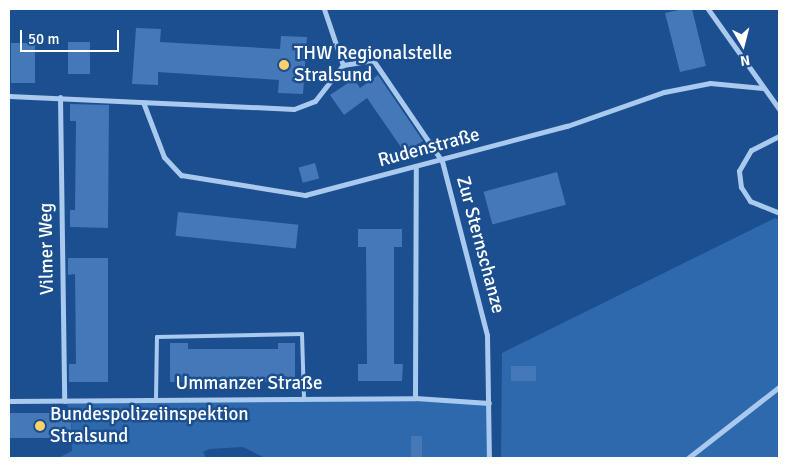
<!DOCTYPE html>
<meta charset="utf-8">
<style>
body{margin:0}
#map{position:relative;width:788px;height:467px;overflow:hidden;background:#1b4f8f;font-family:Signika,sans-serif}
div>[style]{position:absolute}
.green>*{inset:0;background:#2e69ad}
.building>*{inset:0;background:#4478b7;transform-origin:0 0}
.lane>*{height:4px;margin:-2px;padding:0 2px;transform-origin:2px;border-radius:2px;background:#a9c9ee}
.street>*{height:5px;margin:-2.5px;padding:0 2.5px;transform-origin:2.5px;border-radius:2.5px;background:#a9c9ee}
.dots>*{width:14px;height:14px;translate:-50% -50%;box-sizing:border-box;border:2px solid #1b4f8f;border-radius:50%}
span{translate:-50% -50%;white-space:nowrap;text-align:center;line-height:1.15;-webkit-text-stroke:5px #1b4f8f;paint-order:stroke}
.poi-label{font-size:19px;color:#fff}
.left{translate:0 -50%;text-align:left}
.street-label{font-size:19px;color:#fff}
.frame{position:absolute;inset:0;border:10px solid #fff;pointer-events:none}
.north{position:absolute;left:718px;top:20px;width:50px;height:50px;-webkit-text-stroke:4px #1b4f8f;paint-order:stroke;rotate:172deg;font-size:14px;font-weight:700;line-height:20px;text-align:center;color:#fff}
.north::after{content:'';display:block;margin:auto;width:18px;height:22px;background:#fff;clip-path:polygon(50% 0,100% 100%,50% 72%,0 100%)}
.scale{position:absolute;left:20px;top:30px;width:99px;height:22px;box-sizing:border-box;border:2px solid #fff;border-top:0;padding-left:6px;font-size:15px;line-height:18px;white-space:nowrap;color:#fff;-webkit-text-stroke:4px #1b4f8f;paint-order:stroke}
</style>
<div id="map">
<div class="green">
<div style="clip-path:polygon(775px 218px,779px 220px,779px 458px,501px 458px,502px 353px)"></div>
<div style="clip-path:polygon(415px 398px,489px 403px,489px 458px,265px 458px,243px 447px,209px 449px,203px 452px,206px 458px,58px 458px,72px 451px,71px 413px,65px 401px)"></div>
</div>
<div class="building">
<div style="clip-path:polygon(683px 9px,692px 9px,706px 66px,680px 72px,665px 13px)"></div>
<div style="clip-path:polygon(136px 28px,161px 29px,160px 42px,280px 49px,281px 36px,307px 37px,303px 94px,278px 93px,279px 80px,158px 72px,158px 85px,132px 84px)"></div>
<div style="left:90px;top:42px;width:32px;height:22px;rotate:90deg"></div>
<div style="left:11px;top:43px;width:24px;height:40px"></div>
<div style="clip-path:polygon(378px 75px,423px 141px,405px 153px,367px 98px,344px 115px,330px 95px,354px 79px,360px 88px)"></div>
<div style="clip-path:polygon(70px 104px,109px 105px,108px 228px,70px 227px,70px 210px,75px 210px,76px 121px,70px 121px)"></div>
<div style="left:315px;top:163px;width:16px;height:17px;rotate:75deg"></div>
<div style="left:557px;top:172px;width:34px;height:76px;rotate:75deg"></div>
<div style="left:178px;top:212px;width:121px;height:24px;rotate:6deg"></div>
<div style="clip-path:polygon(358px 229px,402px 229px,402px 247px,394px 247px,394px 364px,403px 364px,402px 381px,358px 381px,358px 364px,367px 364px,366px 247px,358px 247px)"></div>
<div style="clip-path:polygon(68px 258px,108px 258px,108px 382px,69px 382px,69px 364px,76px 364px,75px 274px,68px 275px)"></div>
<div style="clip-path:polygon(170px 343px,188px 343px,188px 349px,278px 349px,278px 343px,295px 343px,295px 382px,170px 382px)"></div>
<div style="left:511px;top:366px;width:25px;height:15px"></div>
<div style="left:9px;top:413px;width:62px;height:25px"></div>
<div style="left:411px;top:436px;width:11px;height:21px"></div>
</div>
<div class="lane">
<div style="left:156px;top:399px;width:62px;rotate:-89.1deg"></div>
<div style="left:157px;top:337px;width:145px;rotate:-1.2deg"></div>
<div style="left:302px;top:334px;width:64px;rotate:88.2deg"></div>
</div>
<div class="street">
<div style="left:324px;top:9px;width:59px;rotate:71.3deg"></div>
<div style="left:343px;top:65px;width:30px;rotate:-9deg"></div>
<div style="left:373px;top:60px;width:122px;rotate:55.7deg"></div>
<div style="left:442px;top:161px;width:180px;rotate:75.5deg"></div>
<div style="left:487px;top:335px;width:123px;rotate:89.1deg"></div>
<div style="left:708px;top:9px;width:123px;rotate:54.6deg"></div>
<div style="left:9px;top:96px;width:285px;rotate:2.6deg"></div>
<div style="left:294px;top:109px;width:22px;rotate:-21deg"></div>
<div style="left:315px;top:101px;width:46px;rotate:-52.1deg"></div>
<div style="left:60px;top:97px;width:304px;rotate:89.2deg"></div>
<div style="left:143px;top:102px;width:59px;rotate:69.1deg"></div>
<div style="left:164px;top:157px;width:25px;rotate:47deg"></div>
<div style="left:181px;top:175px;width:126px;rotate:9.2deg"></div>
<div style="left:305px;top:195px;width:271px;rotate:-14.8deg"></div>
<div style="left:567px;top:126px;width:103px;rotate:-19.3deg"></div>
<div style="left:664px;top:92px;width:47px;rotate:-11.1deg"></div>
<div style="left:710px;top:83px;width:53px;rotate:5.4deg"></div>
<div style="left:779px;top:136px;width:31px;rotate:153deg"></div>
<div style="left:751px;top:150px;width:24px;rotate:120deg"></div>
<div style="left:739px;top:171px;width:16px;rotate:83deg"></div>
<div style="left:741px;top:187px;width:17px;rotate:57deg"></div>
<div style="left:750px;top:201px;width:31px;rotate:22deg"></div>
<div style="left:415px;top:398px;width:230px;rotate:-89.8deg"></div>
<div style="left:9px;top:401px;width:406px;rotate:-0.4deg"></div>
<div style="left:415px;top:398px;width:74px;rotate:3.9deg"></div>
<div style="left:688px;top:458px;width:115px;rotate:-38deg"></div>
</div>
<div class="dots">
<div style="left:284px;top:65px;background:#ffd166"></div>
<div style="left:40px;top:426px;background:#ffd166"></div>
</div>
<div class="poi-label">
<span class="left" style="left:294px;top:65px">THW Regionalstelle<br>Stralsund</span>
<span class="left" style="left:50px;top:426px">Bundespolizeiinspektion<br>Stralsund</span>
</div>
<div class="street-label">
<span style="left:429px;top:148px;rotate:-15deg">Rudenstraße</span>
<span style="left:480px;top:245px;rotate:75deg">Zur Sternschanze</span>
<span style="left:47px;top:249px;rotate:-91deg">Vilmer Weg</span>
<span style="left:249px;top:384px">Ummanzer Straße</span>
</div>
<div class="frame"></div>
<div class="north">N</div>
<div class="scale">50 m</div>
</div>
